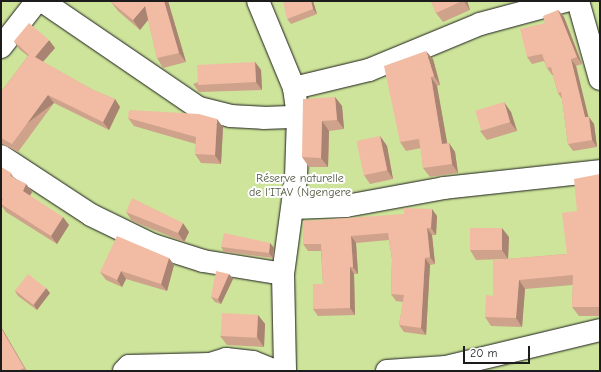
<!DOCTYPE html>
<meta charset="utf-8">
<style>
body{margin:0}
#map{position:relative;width:601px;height:372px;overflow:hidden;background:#fff;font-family:"Comic Neue",sans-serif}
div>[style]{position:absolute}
.green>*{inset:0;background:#cde49a;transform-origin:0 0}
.roads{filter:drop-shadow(0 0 1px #1c1c1c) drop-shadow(0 0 1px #1c1c1c)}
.minor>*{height:22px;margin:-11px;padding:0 11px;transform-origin:11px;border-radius:11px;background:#fff}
.wall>*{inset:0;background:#cfa28c}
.shaded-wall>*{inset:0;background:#a98472;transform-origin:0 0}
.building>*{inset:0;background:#f1bca3;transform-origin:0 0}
span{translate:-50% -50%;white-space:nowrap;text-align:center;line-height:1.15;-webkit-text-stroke:4px #fff;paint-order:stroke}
.park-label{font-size:12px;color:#515842}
.frame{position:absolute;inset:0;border:2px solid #1c1c1c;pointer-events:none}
.scale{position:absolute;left:463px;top:346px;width:67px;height:18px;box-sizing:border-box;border:2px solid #1c1c1c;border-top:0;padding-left:5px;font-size:12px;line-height:14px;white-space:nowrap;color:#1c1c1c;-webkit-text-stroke:3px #fff;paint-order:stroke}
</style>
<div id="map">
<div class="green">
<div style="left:1px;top:1px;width:599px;height:370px"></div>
</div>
<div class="roads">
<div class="minor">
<div style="left:42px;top:1px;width:190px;rotate:34.3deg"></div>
<div style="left:199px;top:108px;width:32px;rotate:14deg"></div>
<div style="left:230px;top:116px;width:33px;rotate:3deg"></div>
<div style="left:263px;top:118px;width:35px;rotate:-2deg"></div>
<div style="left:258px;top:1px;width:94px;rotate:67.5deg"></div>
<div style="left:294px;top:88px;width:29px;rotate:82deg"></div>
<div style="left:298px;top:117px;width:61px;rotate:91.9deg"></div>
<div style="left:296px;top:178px;width:97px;rotate:97.7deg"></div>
<div style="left:283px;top:274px;width:97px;rotate:88.8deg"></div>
<div style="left:578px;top:1px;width:81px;rotate:74.2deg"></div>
<div style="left:1px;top:47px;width:58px;rotate:-52deg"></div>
<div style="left:294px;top:88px;width:77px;rotate:-13.5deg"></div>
<div style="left:369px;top:70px;width:120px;rotate:-22.5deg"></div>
<div style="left:480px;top:24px;width:89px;rotate:-15deg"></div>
<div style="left:1px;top:156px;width:108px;rotate:33.2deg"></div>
<div style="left:91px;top:215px;width:69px;rotate:25.8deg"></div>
<div style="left:153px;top:245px;width:52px;rotate:17.7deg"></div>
<div style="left:203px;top:261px;width:81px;rotate:9.2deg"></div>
<div style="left:293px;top:208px;width:53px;rotate:-2.2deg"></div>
<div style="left:346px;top:206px;width:100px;rotate:-10.4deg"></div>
<div style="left:444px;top:188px;width:157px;rotate:-6.2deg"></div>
<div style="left:124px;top:371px;width:7px;rotate:-45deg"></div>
<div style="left:129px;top:366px;width:81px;rotate:-1.4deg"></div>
<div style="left:210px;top:364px;width:17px;rotate:-17deg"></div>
<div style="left:226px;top:359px;width:27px;rotate:6deg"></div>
<div style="left:253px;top:362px;width:24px;rotate:22deg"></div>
<div style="left:387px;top:371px;width:59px;rotate:-3.9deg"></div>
<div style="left:446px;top:367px;width:158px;rotate:-13.5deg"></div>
</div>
</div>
<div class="wall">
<div style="clip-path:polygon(168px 1px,186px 62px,163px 68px,157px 58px,148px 19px,140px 30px,118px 11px,111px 2px)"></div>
<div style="clip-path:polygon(313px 1px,317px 14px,291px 24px,287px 19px)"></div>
<div style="clip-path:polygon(431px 1px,467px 1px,470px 10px,443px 22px,436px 13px)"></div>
<div style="clip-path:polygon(558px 10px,564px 17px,582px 64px,576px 66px,588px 117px,594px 124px,597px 147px,573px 151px,568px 144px,562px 99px,558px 93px,553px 75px,552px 75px,547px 68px,544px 61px,532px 64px,527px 57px,545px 23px)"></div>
<div style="clip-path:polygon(14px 41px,55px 48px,43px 62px,93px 90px,115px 99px,120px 107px,109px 130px,54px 103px,18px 152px,2px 144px,1px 144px,1px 92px,28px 56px,19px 49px)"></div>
<div style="clip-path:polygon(433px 59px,440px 85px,437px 86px,447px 143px,449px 143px,455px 152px,458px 173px,430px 177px,423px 168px,421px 148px,406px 151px,400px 142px)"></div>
<div style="clip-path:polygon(255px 62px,261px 70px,262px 90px,199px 92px,193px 84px)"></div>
<div style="clip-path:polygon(335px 97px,342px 106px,344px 129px,329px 131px,328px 167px,309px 167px,302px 157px)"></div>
<div style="clip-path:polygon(511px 112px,517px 131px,487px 140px,480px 131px)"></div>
<div style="clip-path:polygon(128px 118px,223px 127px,221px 164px,201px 163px,195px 154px,196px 144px,134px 126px)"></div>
<div style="clip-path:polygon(380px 136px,387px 146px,393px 179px,370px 184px,364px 175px)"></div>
<div style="clip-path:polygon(1px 167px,11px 173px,14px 178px,26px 184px,32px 192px,30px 196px,69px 225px,57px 244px,6px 212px,1px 205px)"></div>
<div style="clip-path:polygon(600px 174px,600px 316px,579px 316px,572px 307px,573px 285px,525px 289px,522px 327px,491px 326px,485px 317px,493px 296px,504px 259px,476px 260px,470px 250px,509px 237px,508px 259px,567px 254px,577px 211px)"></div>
<div style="clip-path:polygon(126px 212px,189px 232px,184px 242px,132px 221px)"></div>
<div style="clip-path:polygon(437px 216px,436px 235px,432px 235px,435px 264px,430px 265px,426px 335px,404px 332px,399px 325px,403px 302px,396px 301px,391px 294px,392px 259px,389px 240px,356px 243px,358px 274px,354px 274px,355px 315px,318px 316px,313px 309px,323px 284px,321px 251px,308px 251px,303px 244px)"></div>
<div style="clip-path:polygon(270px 243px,274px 248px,273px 258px,224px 252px,221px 247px)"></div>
<div style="clip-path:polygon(169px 258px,174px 265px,167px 291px,126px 279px,122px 287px,106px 280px,100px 272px)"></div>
<div style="clip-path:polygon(229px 274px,233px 279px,221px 304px,215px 302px,211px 297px)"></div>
<div style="clip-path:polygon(15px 291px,50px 293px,37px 310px,18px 296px)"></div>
<div style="clip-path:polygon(258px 315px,265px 324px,264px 347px,227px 345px,220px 336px)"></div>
<div style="clip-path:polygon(1px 327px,27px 371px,1px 371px)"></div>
</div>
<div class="shaded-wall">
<div style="clip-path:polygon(164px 1px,168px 1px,186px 62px,179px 53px)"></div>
<div style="clip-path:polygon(311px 1px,313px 1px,317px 14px,313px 9px)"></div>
<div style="clip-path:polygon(464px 1px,467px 1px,470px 10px)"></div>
<div style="clip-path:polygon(145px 6px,152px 15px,140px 30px,133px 20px)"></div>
<div style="clip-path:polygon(558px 10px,564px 17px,582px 64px,577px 57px)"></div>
<div style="clip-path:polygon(49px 40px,55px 48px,40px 65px,35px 57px)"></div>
<div style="clip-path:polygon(426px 51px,433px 59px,440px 85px,434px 76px)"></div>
<div style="clip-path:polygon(571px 59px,576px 66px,589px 119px,589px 117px,594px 124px,597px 147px,592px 140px,585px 117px)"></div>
<div style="clip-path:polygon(255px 62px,261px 70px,262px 90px,256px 82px)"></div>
<div style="clip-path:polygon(431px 77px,437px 86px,449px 153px,442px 144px)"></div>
<div style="left:48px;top:95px;width:10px;height:61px;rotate:53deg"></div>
<div style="clip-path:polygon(335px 97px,342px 106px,344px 129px,337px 120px)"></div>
<div style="clip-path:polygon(115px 99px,120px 107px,109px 130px,103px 122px)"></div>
<div style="clip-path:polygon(504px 102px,511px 112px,517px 131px,510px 122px)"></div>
<div style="clip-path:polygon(217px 119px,223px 127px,221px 164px,215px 155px)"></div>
<div style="clip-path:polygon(322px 121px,329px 131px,328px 167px,321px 158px)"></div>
<div style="clip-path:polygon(380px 136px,387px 146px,393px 179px,387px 170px)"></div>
<div style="clip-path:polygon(449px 143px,455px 152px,458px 173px,452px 164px)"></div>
<div style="clip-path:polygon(26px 184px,32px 192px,28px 199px,23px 191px)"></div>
<div style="clip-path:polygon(432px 209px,437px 216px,436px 235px,431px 228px)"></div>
<div style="clip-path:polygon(63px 217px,69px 225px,57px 244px,51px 236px)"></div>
<div style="clip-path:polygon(183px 223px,189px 232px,184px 242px,178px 233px)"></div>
<div style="clip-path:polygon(427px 228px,432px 235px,435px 264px,430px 257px)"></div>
<div style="clip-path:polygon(502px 228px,509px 237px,508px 259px,502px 250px)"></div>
<div style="clip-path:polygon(351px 236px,356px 243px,358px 274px,353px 267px)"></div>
<div style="clip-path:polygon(270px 243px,274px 248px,273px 258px,269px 253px)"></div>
<div style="clip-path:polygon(169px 258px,174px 265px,167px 291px,161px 284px)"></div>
<div style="clip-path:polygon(425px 258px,430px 265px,426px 335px,421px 328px)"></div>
<div style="clip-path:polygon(350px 267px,354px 274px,355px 315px,350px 308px)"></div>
<div style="clip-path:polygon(121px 271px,126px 279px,122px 287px,117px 280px)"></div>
<div style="clip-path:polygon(229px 274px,233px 279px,221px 304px,218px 299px)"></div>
<div style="clip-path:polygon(519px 280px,525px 289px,522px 327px,516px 318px)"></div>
<div style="clip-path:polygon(46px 288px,50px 293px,37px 310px,34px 305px)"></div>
<div style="clip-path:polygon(258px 315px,265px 324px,264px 347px,257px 337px)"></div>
<div style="clip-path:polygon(1px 327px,27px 371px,1px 328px)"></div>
</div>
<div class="building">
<div style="clip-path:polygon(112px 1px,164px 1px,179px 53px,157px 58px,145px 6px,133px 20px,111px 2px)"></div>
<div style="clip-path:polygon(283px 1px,311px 1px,313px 9px,287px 19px)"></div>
<div style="clip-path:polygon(431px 1px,462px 1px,436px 13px)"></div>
<div style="clip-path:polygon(558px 10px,577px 57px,571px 59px,585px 117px,589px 117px,592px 140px,568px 144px,561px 92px,558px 93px,551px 67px,547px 68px,542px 54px,527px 57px,520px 29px,545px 23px,543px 16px)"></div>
<div style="clip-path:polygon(29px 23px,49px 40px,35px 57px,93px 90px,115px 99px,103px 122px,48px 95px,12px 144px,1px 138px,1px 92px,29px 55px,14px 41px)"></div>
<div style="clip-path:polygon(426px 51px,434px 76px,431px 77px,442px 144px,449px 143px,452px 164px,423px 168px,419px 139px,400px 142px,384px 66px)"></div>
<div style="left:255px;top:62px;width:20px;height:58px;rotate:87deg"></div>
<div style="clip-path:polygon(335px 97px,337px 120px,322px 121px,321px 158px,302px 157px,303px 99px)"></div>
<div style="left:504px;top:102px;width:21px;height:30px;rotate:73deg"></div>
<div style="clip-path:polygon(129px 110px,199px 114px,217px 119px,215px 155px,195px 154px,196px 137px,128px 118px)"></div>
<div style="left:380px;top:136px;width:35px;height:24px;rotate:78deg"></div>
<div style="clip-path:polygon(1px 167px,11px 173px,10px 176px,26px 184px,23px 191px,63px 217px,51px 236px,1px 204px,1px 202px,3px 199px,1px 198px)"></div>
<div style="clip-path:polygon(600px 174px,600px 307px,572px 307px,573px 275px,519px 280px,516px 318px,485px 317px,486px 295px,493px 296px,493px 260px,567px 254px,562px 213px,577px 211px,574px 179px)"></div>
<div style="clip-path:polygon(132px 198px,183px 223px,178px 233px,126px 212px)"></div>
<div style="clip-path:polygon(404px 208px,432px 209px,431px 228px,427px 228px,430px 257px,425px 258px,421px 328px,399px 325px,404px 295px,391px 294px,392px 259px,388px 233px,351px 236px,353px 267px,350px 267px,350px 308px,313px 309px,313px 284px,323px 284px,321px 244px,303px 244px,303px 221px,404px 214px)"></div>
<div style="left:470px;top:228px;width:32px;height:22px"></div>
<div style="clip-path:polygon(224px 233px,270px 243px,269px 253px,221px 247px)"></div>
<div style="clip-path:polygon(117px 236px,169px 258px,161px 284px,121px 271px,117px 280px,100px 272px)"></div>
<div style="clip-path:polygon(216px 271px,229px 274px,218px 299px,211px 297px)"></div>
<div style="left:28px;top:274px;width:23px;height:21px;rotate:38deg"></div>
<div style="left:222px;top:313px;width:36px;height:23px;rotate:3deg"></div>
<div style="clip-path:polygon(1px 328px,24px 368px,18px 371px,1px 371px)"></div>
</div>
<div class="park-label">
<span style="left:300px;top:186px">Réserve naturelle<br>de l'ITAV (Ngengere</span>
</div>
<div class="frame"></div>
<div class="scale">20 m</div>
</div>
